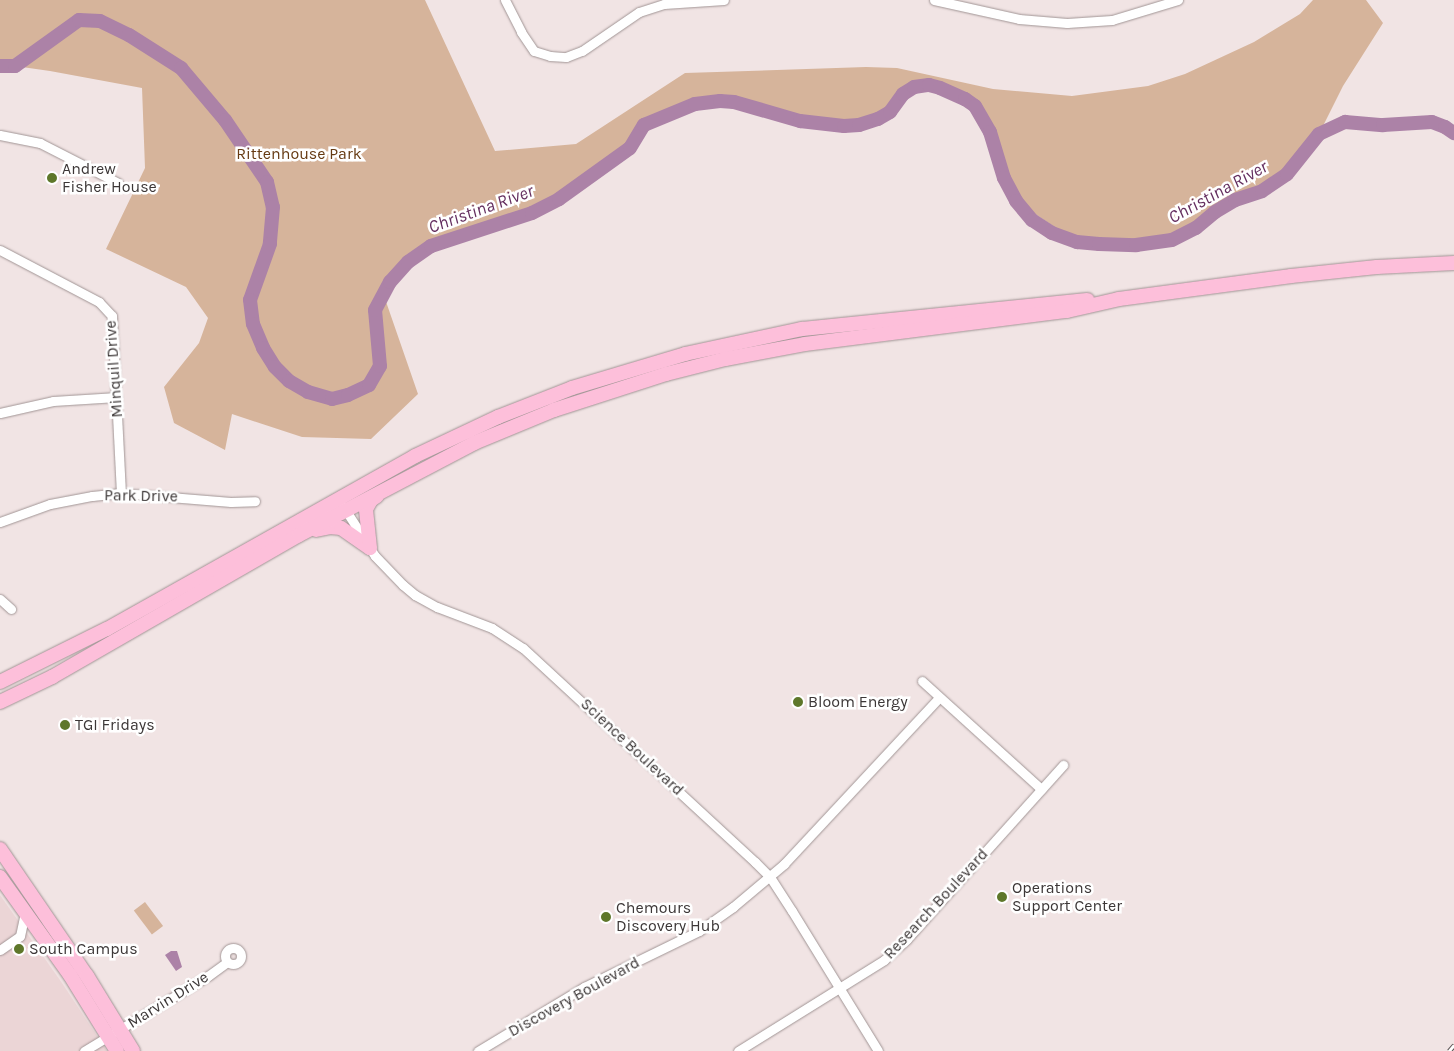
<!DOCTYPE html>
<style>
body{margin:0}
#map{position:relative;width:1454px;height:1051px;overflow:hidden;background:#f1e4e4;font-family:Karla,sans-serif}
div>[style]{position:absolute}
.built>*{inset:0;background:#ebd5d6}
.green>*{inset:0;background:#d6b49b;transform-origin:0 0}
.water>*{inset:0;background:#ac82a7}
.river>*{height:14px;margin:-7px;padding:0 7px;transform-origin:7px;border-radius:7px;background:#ac82a7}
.roads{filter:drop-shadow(0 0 1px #a19595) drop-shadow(0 0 1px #a19595)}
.minor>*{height:9px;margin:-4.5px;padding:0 4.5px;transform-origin:4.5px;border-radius:4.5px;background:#fff}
.minor>.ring{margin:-4.5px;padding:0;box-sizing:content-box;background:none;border:9px solid #fff;border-radius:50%}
.primary>*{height:14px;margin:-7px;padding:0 7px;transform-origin:7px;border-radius:7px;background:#fdbfda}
.rail>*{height:4.5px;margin-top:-2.25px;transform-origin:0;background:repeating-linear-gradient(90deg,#fff 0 8px,#5d5757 0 16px);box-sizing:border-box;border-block:1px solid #5d5757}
.dots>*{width:14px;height:14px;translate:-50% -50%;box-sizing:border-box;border:2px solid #fff;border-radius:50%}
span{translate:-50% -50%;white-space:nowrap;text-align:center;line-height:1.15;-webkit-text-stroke:5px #fff;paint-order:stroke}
.park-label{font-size:16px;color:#663a12}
.poi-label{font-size:16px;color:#3c3737}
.left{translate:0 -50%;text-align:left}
.street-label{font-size:16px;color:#3c3737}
.water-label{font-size:18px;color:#642e5f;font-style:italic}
</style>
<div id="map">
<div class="built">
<div style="clip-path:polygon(0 895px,62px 983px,107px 1051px,0 1051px)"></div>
</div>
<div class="green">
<div style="clip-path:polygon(0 0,425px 0,495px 151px,576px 144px,685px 73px,866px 67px,897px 68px,993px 89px,1072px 96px,1148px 86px,1185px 74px,1254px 42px,1300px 14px,1313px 0,1366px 0,1383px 23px,1343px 86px,1319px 134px,1287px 174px,1262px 191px,1235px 200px,1172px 240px,1077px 242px,1016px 201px,1004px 178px,990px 132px,975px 106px,965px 99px,929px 85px,908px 90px,890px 112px,878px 119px,859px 125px,844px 126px,800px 121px,734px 102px,720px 101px,685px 108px,644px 125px,630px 148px,559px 199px,532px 213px,431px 246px,408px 262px,399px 271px,383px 293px,418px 394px,371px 439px,302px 437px,232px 414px,225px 450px,174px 423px,164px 387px,199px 343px,208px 318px,186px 287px,106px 249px,145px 168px,142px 88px,50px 71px,15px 66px,0 66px)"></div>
<div style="left:145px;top:902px;width:30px;height:14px;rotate:53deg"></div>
</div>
<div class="water">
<div style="clip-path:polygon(171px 951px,177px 951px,182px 967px,176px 971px,165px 955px)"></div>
</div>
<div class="river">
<div style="left:0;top:66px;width:15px"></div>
<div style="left:15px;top:66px;width:79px;rotate:-35.7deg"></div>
<div style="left:79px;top:20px;width:21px;rotate:3deg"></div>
<div style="left:100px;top:21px;width:32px;rotate:26deg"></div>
<div style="left:129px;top:35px;width:62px;rotate:32.4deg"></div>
<div style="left:181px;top:68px;width:68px;rotate:49.8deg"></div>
<div style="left:225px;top:120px;width:75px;rotate:55.9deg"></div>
<div style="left:267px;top:182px;width:26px;rotate:77deg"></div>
<div style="left:273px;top:207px;width:37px;rotate:95deg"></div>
<div style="left:270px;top:244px;width:59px;rotate:109.7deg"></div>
<div style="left:250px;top:300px;width:24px;rotate:83deg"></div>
<div style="left:253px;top:324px;width:26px;rotate:67deg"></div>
<div style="left:263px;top:348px;width:22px;rotate:58deg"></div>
<div style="left:275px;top:367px;width:20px;rotate:45deg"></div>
<div style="left:289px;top:381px;width:22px;rotate:30deg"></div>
<div style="left:308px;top:392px;width:25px;rotate:16deg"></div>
<div style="left:332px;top:399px;width:16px;rotate:-14deg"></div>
<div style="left:348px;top:395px;width:23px;rotate:-25deg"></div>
<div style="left:369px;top:385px;width:22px;rotate:-60deg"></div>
<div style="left:380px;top:366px;width:56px;rotate:-95.1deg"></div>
<div style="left:375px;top:310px;width:32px;rotate:-62deg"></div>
<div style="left:390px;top:282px;width:27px;rotate:-48deg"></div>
<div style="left:408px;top:262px;width:28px;rotate:-35deg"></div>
<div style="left:431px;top:246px;width:106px;rotate:-18.1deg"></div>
<div style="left:532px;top:213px;width:30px;rotate:-27deg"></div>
<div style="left:559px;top:199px;width:87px;rotate:-35.7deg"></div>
<div style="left:630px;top:148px;width:27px;rotate:-59deg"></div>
<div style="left:644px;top:125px;width:55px;rotate:-22.4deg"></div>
<div style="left:695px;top:104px;width:25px;rotate:-7deg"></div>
<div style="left:720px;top:101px;width:14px;rotate:4deg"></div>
<div style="left:734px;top:102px;width:69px;rotate:16.1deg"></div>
<div style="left:800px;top:121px;width:44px;rotate:6.5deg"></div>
<div style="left:844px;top:126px;width:15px;rotate:-4deg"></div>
<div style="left:859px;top:125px;width:20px;rotate:-18deg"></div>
<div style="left:878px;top:119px;width:14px;rotate:-30deg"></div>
<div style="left:890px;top:112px;width:22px;rotate:-54deg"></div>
<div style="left:903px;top:94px;width:13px;rotate:-32deg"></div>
<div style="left:914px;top:87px;width:15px;rotate:-8deg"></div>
<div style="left:929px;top:85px;width:11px;rotate:15deg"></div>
<div style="left:940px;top:88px;width:27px;rotate:24deg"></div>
<div style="left:965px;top:99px;width:12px;rotate:35deg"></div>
<div style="left:975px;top:106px;width:30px;rotate:60deg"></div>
<div style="left:990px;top:132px;width:48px;rotate:73.1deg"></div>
<div style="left:1004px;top:178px;width:26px;rotate:62deg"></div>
<div style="left:1016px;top:201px;width:25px;rotate:50deg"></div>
<div style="left:1032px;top:220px;width:24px;rotate:33deg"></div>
<div style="left:1052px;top:233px;width:27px;rotate:20deg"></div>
<div style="left:1077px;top:242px;width:22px;rotate:5deg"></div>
<div style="left:1099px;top:244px;width:37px;rotate:2deg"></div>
<div style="left:1136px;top:245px;width:36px;rotate:-8deg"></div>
<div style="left:1172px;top:240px;width:27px;rotate:-27deg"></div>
<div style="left:1196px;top:228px;width:25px;rotate:-40deg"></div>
<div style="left:1215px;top:212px;width:23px;rotate:-31deg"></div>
<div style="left:1235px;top:200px;width:28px;rotate:-18deg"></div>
<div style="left:1262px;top:191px;width:30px;rotate:-34deg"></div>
<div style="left:1287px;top:174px;width:51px;rotate:-51.3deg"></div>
<div style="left:1319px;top:134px;width:29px;rotate:-25deg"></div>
<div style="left:1345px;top:122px;width:38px;rotate:5deg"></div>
<div style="left:1383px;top:125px;width:49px;rotate:-3.5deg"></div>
<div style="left:1432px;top:122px;width:14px;rotate:21deg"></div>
<div style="left:1445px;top:127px;width:11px;rotate:34deg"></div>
</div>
<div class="roads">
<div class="minor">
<div style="left:505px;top:0;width:36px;rotate:63deg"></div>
<div style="left:521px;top:32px;width:23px;rotate:56deg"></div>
<div style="left:534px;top:51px;width:17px;rotate:17deg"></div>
<div style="left:550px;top:56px;width:16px;rotate:4deg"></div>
<div style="left:566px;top:57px;width:17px;rotate:-21deg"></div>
<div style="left:582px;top:51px;width:69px;rotate:-34.4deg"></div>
<div style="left:639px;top:12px;width:26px;rotate:-18deg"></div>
<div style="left:664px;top:4px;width:60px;rotate:-3.8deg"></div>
<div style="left:934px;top:0;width:87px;rotate:12.6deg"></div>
<div style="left:1019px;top:19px;width:48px;rotate:4.8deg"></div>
<div style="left:1067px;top:23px;width:45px;rotate:-3.8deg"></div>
<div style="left:1112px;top:20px;width:69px;rotate:-16.9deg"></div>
<div style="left:0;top:135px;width:41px;rotate:11.3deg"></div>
<div style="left:40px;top:143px;width:88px;rotate:27.1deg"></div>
<div style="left:0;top:250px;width:112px;rotate:27.7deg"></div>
<div style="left:99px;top:302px;width:19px;rotate:47deg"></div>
<div style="left:112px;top:316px;width:177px;rotate:87.1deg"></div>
<div style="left:0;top:413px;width:54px;rotate:-12.8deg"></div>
<div style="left:53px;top:401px;width:64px;rotate:-3.6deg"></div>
<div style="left:343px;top:506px;width:59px;rotate:57.4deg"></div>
<div style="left:375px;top:556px;width:40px;rotate:46deg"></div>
<div style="left:403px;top:585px;width:16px;rotate:40deg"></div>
<div style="left:415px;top:595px;width:25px;rotate:29deg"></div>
<div style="left:437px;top:607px;width:59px;rotate:20.9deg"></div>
<div style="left:492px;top:628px;width:37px;rotate:33deg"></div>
<div style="left:523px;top:648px;width:316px;rotate:42.7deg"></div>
<div style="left:755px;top:862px;width:21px;rotate:45deg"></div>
<div style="left:770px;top:877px;width:40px;rotate:57.1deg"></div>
<div style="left:792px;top:911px;width:164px;rotate:58.4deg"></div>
<div style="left:0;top:522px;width:53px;rotate:-19.8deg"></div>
<div style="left:50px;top:504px;width:43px;rotate:-10.8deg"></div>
<div style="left:92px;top:496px;width:29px;rotate:-6deg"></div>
<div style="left:121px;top:493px;width:110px;rotate:4.7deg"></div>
<div style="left:231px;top:502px;width:24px;rotate:-2deg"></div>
<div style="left:0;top:599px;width:15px;rotate:42deg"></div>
<div style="left:922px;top:681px;width:161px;rotate:42.2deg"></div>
<div class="ring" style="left:225px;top:948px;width:7px;height:7px"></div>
<div style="left:0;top:950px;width:24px;rotate:-35deg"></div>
<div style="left:20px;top:936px;width:25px;rotate:-78deg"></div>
<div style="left:84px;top:1051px;width:145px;rotate:-31.2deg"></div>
<div style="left:208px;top:976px;width:24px;rotate:-36deg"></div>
<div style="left:478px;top:1051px;width:124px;rotate:-31.1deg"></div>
<div style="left:584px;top:987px;width:128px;rotate:-26deg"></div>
<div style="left:699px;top:931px;width:42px;rotate:-35.2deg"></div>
<div style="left:733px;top:907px;width:67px;rotate:-40.1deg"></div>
<div style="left:784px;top:864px;width:227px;rotate:-47deg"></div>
<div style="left:738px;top:1051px;width:172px;rotate:-31.9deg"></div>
<div style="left:884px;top:960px;width:31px;rotate:-42deg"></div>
<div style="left:907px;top:939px;width:234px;rotate:-48.1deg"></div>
</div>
<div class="primary">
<div style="left:316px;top:530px;width:14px;rotate:-12deg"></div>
<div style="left:330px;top:527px;width:11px;rotate:5deg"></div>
<div style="left:341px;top:528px;width:35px;rotate:35deg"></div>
<div style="left:370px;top:548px;width:39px;rotate:-96deg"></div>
<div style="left:366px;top:509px;width:10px;rotate:-61deg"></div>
<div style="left:371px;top:500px;width:7px;rotate:-34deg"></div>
<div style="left:0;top:682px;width:119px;rotate:-26.4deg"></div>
<div style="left:107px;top:629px;width:353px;rotate:-29.3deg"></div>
<div style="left:415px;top:456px;width:92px;rotate:-25.2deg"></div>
<div style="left:498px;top:417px;width:79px;rotate:-21.4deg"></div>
<div style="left:572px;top:388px;width:118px;rotate:-16.7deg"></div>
<div style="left:685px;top:354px;width:120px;rotate:-12.1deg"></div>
<div style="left:802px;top:329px;width:287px;rotate:-5.8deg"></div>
<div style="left:0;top:702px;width:58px;rotate:-25.7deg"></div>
<div style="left:52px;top:677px;width:285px;rotate:-29.9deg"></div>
<div style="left:299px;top:535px;width:198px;rotate:-27.7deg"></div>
<div style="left:474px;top:443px;width:87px;rotate:-22.4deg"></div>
<div style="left:554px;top:410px;width:118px;rotate:-17.8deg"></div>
<div style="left:666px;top:374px;width:61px;rotate:-14.3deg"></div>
<div style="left:725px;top:359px;width:81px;rotate:-10.6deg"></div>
<div style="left:805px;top:344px;width:264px;rotate:-7.2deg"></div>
<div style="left:1067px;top:311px;width:53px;rotate:-13deg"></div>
<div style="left:1119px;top:299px;width:174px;rotate:-7.6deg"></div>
<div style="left:1291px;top:276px;width:86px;rotate:-6deg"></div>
<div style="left:1377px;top:267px;width:77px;rotate:-3deg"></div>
<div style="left:0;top:849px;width:154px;rotate:55.6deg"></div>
<div style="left:87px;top:976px;width:88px;rotate:58.5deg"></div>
<div style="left:0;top:877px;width:120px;rotate:54.5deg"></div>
<div style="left:70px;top:975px;width:89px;rotate:58.3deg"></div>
</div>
</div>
<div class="rail">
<div style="left:1449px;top:1051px;width:8px;rotate:-50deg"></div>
</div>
<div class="dots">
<div style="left:52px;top:178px;background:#5e772a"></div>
<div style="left:798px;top:702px;background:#5e772a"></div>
<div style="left:65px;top:725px;background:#5e772a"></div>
<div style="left:1002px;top:897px;background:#5e772a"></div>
<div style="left:606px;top:917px;background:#5e772a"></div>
<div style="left:19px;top:949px;background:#5e772a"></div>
</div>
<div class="park-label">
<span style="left:299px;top:154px">Rittenhouse Park</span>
</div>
<div class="poi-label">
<span class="left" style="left:62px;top:178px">Andrew<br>Fisher House</span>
<span class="left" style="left:808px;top:702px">Bloom Energy</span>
<span class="left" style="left:75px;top:725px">TGI Fridays</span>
<span class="left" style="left:1012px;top:897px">Operations<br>Support Center</span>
<span class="left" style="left:616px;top:917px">Chemours<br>Discovery Hub</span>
<span class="left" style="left:29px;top:949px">South Campus</span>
</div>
<div class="street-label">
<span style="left:114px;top:369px;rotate:-94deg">Minquil Drive</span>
<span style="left:141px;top:496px;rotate:1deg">Park Drive</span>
<span style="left:632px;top:747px;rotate:43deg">Science Boulevard</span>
<span style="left:936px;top:904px;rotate:-47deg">Research Boulevard</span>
<span style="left:574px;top:997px;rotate:-29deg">Discovery Boulevard</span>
<span style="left:168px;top:1000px;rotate:-32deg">Marvin Drive</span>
</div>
<div class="water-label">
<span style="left:1218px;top:192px;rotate:-29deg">Christina River</span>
<span style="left:481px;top:209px;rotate:-20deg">Christina River</span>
</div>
</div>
